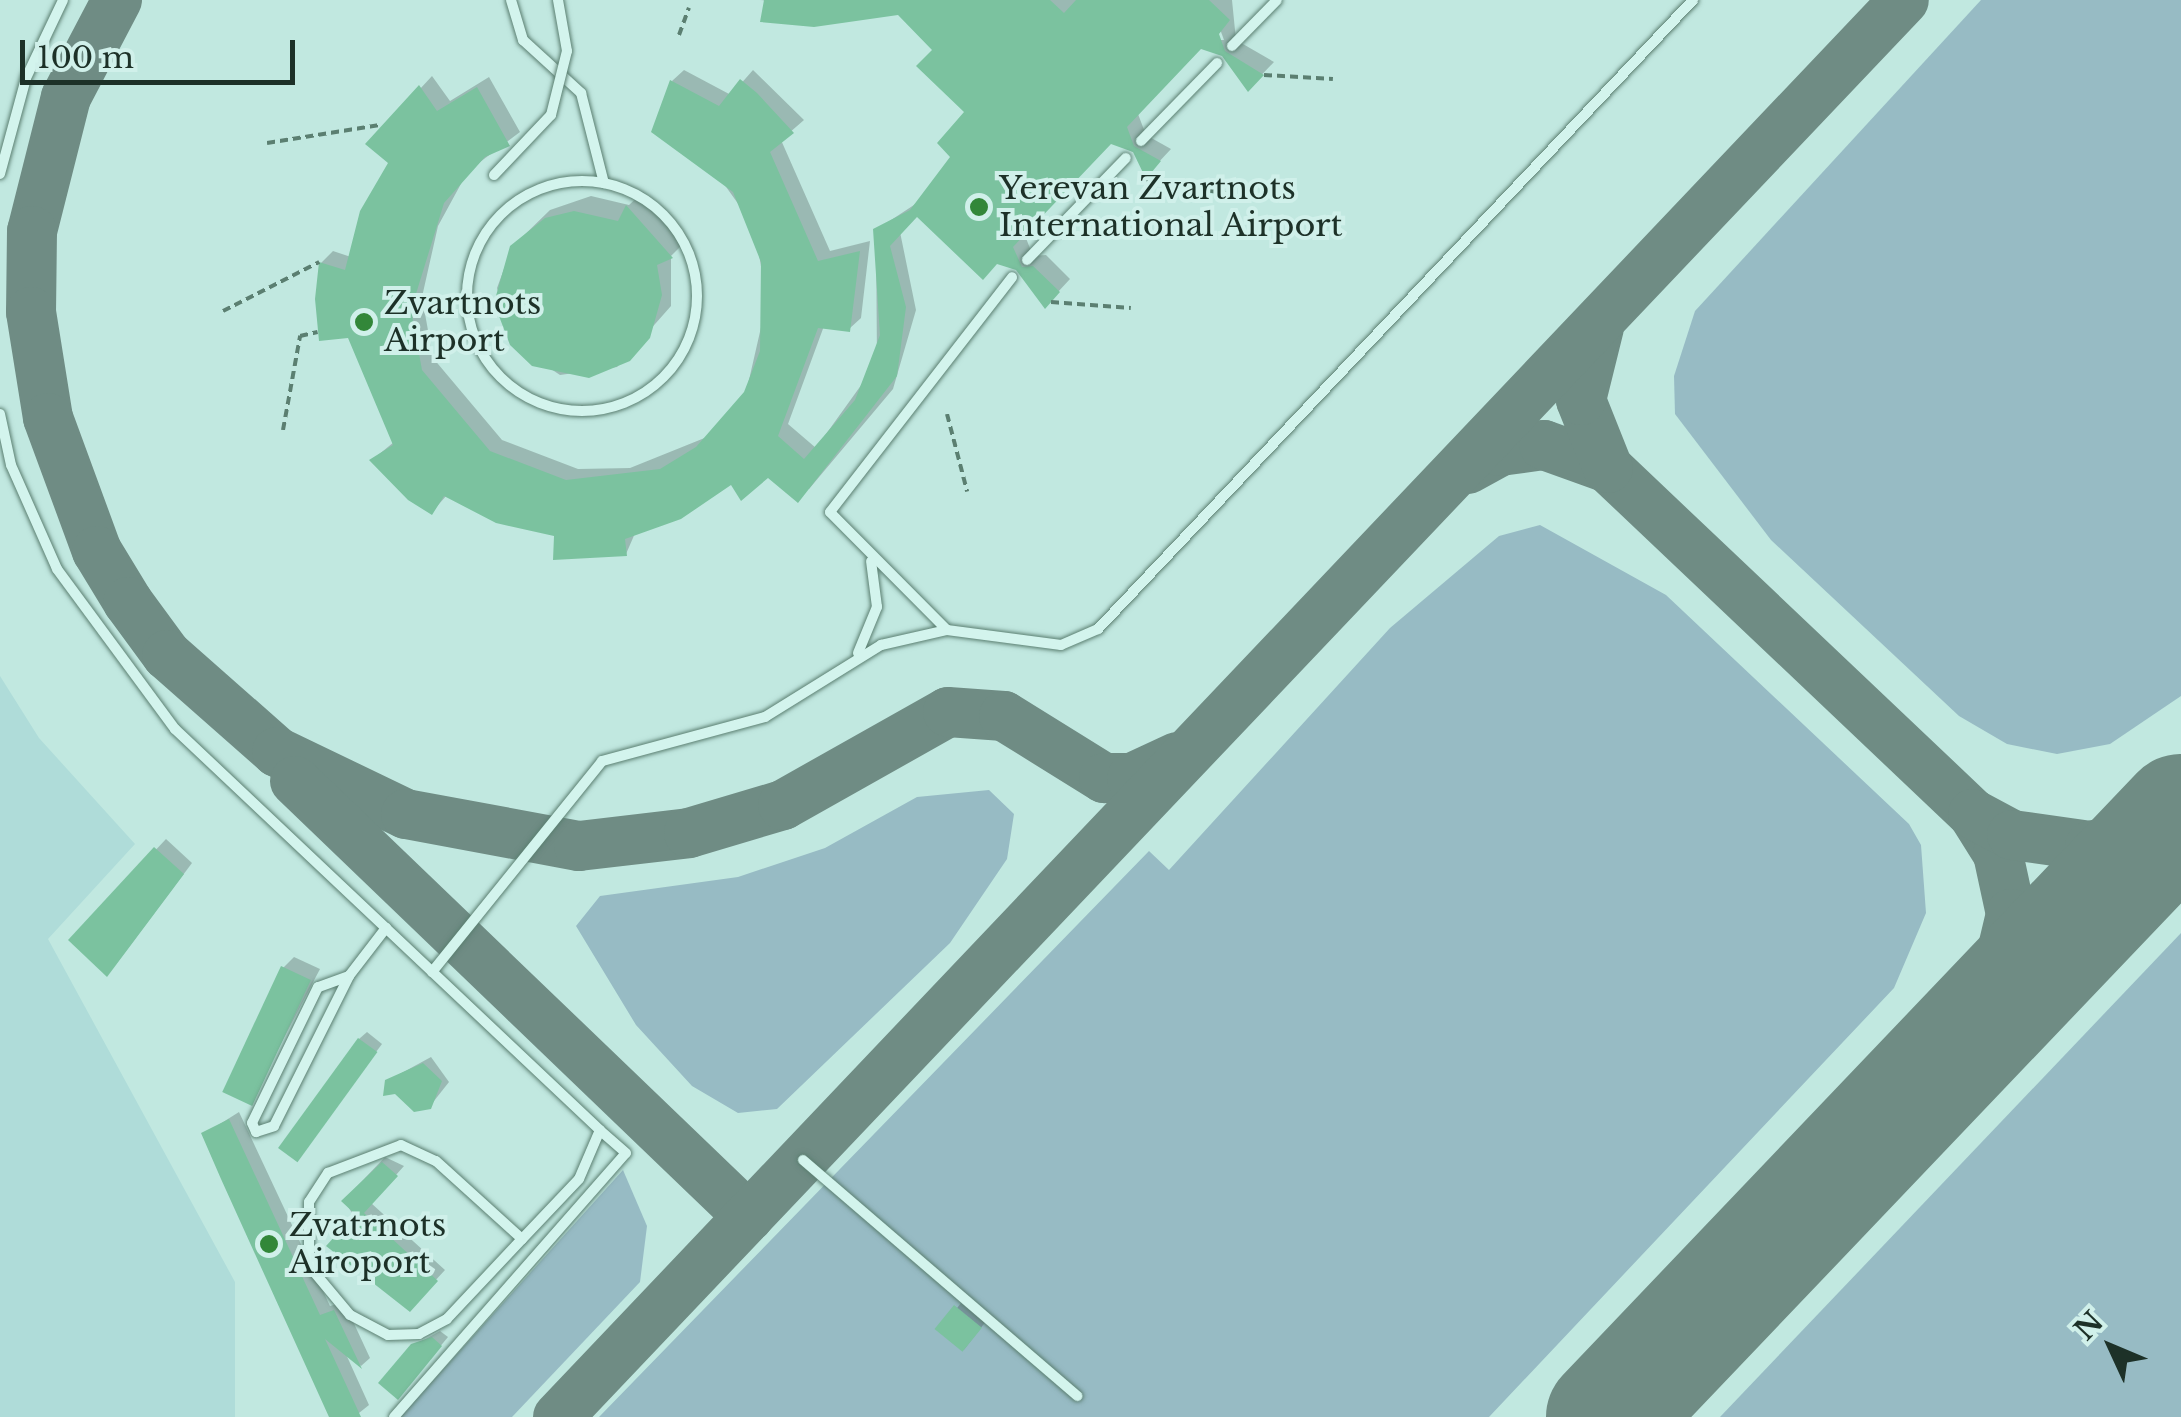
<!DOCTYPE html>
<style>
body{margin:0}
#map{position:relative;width:2181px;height:1417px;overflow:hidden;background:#c1e8e0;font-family:"Libre Baskerville",serif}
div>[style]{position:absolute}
.farmland>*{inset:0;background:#afdcd9}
.green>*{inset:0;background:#97bbc4}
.shadow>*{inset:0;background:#0003;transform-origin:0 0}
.taxiway>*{height:50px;margin:-25px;padding:0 25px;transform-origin:25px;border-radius:25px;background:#6f8c84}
.runway>*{height:122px;margin:-61px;padding:0 61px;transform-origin:61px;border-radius:61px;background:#6f8c84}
.building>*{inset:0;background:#7bc29f;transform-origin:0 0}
.path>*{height:4px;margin-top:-2px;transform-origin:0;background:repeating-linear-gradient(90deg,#5b7f71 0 8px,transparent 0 13px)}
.roads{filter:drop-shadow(0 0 2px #5b7f71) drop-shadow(0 0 2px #5b7f71)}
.lane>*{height:10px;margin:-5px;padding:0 5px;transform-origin:5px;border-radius:5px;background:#d3f4ed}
.lane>.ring{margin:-5px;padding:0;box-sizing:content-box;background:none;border:10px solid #d3f4ed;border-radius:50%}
.bridges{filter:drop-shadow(0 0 2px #5b7f71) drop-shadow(0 0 2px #5b7f71)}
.lane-bridge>*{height:10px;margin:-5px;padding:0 5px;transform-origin:5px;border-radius:5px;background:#d3f4ed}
.dots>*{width:28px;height:28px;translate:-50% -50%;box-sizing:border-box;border:5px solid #d0f0ea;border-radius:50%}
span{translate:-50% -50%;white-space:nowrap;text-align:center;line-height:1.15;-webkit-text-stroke:8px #d0f0ea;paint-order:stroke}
.poi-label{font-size:32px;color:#1d3128}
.left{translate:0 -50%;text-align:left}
.north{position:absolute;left:2061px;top:1297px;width:100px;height:100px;-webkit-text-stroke:8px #d0f0ea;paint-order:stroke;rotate:314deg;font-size:28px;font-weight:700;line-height:40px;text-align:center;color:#1d3128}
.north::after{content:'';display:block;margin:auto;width:35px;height:45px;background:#1d3128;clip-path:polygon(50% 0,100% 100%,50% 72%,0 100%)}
.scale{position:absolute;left:20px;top:40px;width:275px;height:45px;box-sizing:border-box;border:5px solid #1d3128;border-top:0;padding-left:12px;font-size:30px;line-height:35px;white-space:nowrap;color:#1d3128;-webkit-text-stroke:8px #d0f0ea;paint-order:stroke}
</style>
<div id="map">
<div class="farmland">
<div style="clip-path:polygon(0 676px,39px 738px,135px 844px,48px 939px,235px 1282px,235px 1417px,0 1417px)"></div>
</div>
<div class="green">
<div style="clip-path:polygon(1981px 0,2181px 0,2181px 696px,2110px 744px,2057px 754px,2007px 744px,1959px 716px,1771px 540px,1675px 414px,1674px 376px,1695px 311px)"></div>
<div style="clip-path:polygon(1540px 525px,1666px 595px,1909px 824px,1921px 845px,1926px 913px,1894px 988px,1489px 1417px,599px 1417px,1149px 851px,1169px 870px,1390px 628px,1499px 536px)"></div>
<div style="clip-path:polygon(989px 790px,1014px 814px,1007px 859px,950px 943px,777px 1109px,738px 1113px,692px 1086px,636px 1025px,576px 926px,600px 896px,738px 877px,825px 848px,917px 797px)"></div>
<div style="clip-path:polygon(2181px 933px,2181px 1417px,1720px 1417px)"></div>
<div style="clip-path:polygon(623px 1170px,647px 1226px,640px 1282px,512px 1417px,400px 1417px)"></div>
</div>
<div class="shadow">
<div style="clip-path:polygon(evenodd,760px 0,1232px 0,1236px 40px,1274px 62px,1249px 88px,1224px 54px,1201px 46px,1138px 114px,1146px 135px,1171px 149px,1157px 164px,1111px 141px,1024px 233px,1033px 256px,1046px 255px,1070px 279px,1045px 306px,1018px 267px,918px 214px,900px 232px,916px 310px,893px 389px,809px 489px,768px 474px,732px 482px,636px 531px,626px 554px,447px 495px,432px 512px,372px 460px,394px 442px,321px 263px,333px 251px,351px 257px,392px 162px,369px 144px,432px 76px,450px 101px,489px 77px,520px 132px,468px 171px,438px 226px,422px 297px,433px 358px,502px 440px,578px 469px,630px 468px,707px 437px,746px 393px,767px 301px,754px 226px,709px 163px,672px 81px,684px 70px,731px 95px,753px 70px,804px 120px,781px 140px,830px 251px,870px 241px,861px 318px,849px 329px,824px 326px,788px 424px,816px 448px,877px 363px,876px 230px,920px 201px,953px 157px,968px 112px,936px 50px,899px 12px,760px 0,1217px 21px,1224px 40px,1218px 40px,1217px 21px)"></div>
<div style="clip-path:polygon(643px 192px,687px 240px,671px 256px,671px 306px,617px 367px,560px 375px,512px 343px,497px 288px,512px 247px,550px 210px,591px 196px,629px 205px)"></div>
<div style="clip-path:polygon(166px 839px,192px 863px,117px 963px,71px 940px)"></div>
<div style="clip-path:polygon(294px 957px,320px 969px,251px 1101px,283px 968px)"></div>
<div style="clip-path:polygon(367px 1032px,382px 1044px,302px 1151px,359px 1039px)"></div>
<div style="clip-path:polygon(431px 1057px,449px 1082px,430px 1106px,387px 1081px)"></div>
<div style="clip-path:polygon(239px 1112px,330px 1306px,344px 1302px,370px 1358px,361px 1366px,345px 1352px,369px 1405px,354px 1417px,332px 1417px,204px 1134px)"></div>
<div style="clip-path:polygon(385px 1157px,404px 1166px,371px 1203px,445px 1270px,410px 1308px,344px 1200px)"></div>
<div style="left:961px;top:1303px;width:31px;height:35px;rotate:38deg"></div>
<div style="clip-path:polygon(440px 1331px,448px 1337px,405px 1389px,413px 1346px)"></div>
</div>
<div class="taxiway">
<div style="left:117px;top:0;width:110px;rotate:117.7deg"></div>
<div style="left:66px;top:97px;width:138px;rotate:104.2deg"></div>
<div style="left:32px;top:231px;width:81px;rotate:90.7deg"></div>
<div style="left:31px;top:312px;width:107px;rotate:80.9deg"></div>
<div style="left:48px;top:418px;width:142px;rotate:69.8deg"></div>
<div style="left:97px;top:551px;width:60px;rotate:58.7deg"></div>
<div style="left:128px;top:602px;width:66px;rotate:53.7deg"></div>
<div style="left:167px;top:655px;width:147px;rotate:41.4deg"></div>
<div style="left:277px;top:752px;width:143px;rotate:25.7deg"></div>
<div style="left:406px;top:814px;width:176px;rotate:10.5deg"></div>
<div style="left:579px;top:846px;width:111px;rotate:-6.7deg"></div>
<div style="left:689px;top:833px;width:98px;rotate:-16.6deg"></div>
<div style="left:783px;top:805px;width:189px;rotate:-29.4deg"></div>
<div style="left:948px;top:712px;width:56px;rotate:4.1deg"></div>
<div style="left:1004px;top:716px;width:118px;rotate:31.8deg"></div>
<div style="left:1104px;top:778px;width:28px"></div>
<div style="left:1132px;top:778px;width:50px;rotate:-25deg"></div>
<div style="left:1608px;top:468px;width:503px;rotate:43.47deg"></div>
<div style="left:1973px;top:814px;width:47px;rotate:58deg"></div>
<div style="left:1998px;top:854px;width:61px;rotate:77.8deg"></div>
<div style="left:2011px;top:914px;width:108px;rotate:103.4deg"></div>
<div style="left:1468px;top:469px;width:37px;rotate:-29deg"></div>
<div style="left:1500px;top:451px;width:44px;rotate:-7.8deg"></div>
<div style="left:1544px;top:445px;width:68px;rotate:19.8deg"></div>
<div style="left:1608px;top:468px;width:73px;rotate:-111.7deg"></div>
<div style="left:1581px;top:400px;width:75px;rotate:-76.1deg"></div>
<div style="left:295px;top:781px;width:629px;rotate:43.84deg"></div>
<div style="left:1973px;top:814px;width:44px;rotate:28.3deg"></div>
<div style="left:2012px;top:835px;width:79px;rotate:8deg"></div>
<div style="left:2090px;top:846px;width:48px;rotate:-13.2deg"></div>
<div style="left:2137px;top:835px;width:51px;rotate:-29.6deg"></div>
<div style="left:558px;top:1417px;width:1954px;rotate:-46.47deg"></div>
</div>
<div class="runway">
<div style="left:1607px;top:1417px;width:832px;rotate:-46.36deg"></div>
</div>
<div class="building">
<div style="clip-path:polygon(764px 0,1050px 0,1064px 13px,1076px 0,1209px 0,1230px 20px,1219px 34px,1225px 51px,1264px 75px,1248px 92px,1222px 56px,1201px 49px,1127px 127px,1134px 146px,1161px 161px,1146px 179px,1133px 152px,1111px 144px,1013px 247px,1022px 267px,1033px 266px,1060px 292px,1045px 309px,1016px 270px,997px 264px,983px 280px,917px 217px,890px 246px,906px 307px,897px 376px,798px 503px,768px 478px,741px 501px,731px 485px,681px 519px,625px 539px,627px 556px,553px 560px,554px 536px,496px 523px,444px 496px,432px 515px,408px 500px,369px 460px,393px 445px,348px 338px,319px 341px,315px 299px,319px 262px,345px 270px,360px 211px,388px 163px,365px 144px,419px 85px,437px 111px,477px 87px,510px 146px,485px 157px,444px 203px,411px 310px,422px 370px,490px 451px,566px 480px,660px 469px,696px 447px,744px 392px,760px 351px,761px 262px,733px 192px,651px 132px,670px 80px,719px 106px,740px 79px,757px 93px,794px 133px,770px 152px,818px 261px,860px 251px,850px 332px,818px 328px,778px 436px,804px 459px,855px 400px,880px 335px,873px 229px,910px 210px,950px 157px,937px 143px,964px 112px,916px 66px,932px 50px,898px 15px,814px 27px,760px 22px)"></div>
<div style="clip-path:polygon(626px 205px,673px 258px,657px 265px,662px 295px,650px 338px,630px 361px,589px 378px,532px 366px,510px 345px,494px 303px,510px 246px,545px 218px,574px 211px,618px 221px)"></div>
<div style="clip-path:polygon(154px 847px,184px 874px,107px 977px,68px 940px)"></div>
<div style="left:281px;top:966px;width:33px;height:139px;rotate:25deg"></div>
<div style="left:358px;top:1038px;width:24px;height:136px;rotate:36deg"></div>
<div style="clip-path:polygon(423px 1063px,442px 1081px,431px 1109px,414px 1112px,395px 1094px,383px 1096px,385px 1080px)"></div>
<div style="clip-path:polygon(229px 1119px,320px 1315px,334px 1310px,362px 1369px,325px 1339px,361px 1417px,329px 1417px,221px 1179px,201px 1133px)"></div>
<div style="clip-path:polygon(382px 1162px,398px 1176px,364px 1213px,438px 1281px,410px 1312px,326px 1246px,355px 1214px,341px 1201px)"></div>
<div style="left:954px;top:1305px;width:36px;height:31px;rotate:39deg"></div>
<div style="clip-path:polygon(432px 1337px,442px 1346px,398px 1400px,378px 1383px,411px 1344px)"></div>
</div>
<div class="path">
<div style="left:679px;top:35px;width:29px;rotate:-70deg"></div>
<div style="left:1264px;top:75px;width:69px;rotate:3.3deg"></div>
<div style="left:267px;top:143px;width:114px;rotate:-9.1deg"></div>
<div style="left:1146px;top:179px;width:89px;rotate:10.3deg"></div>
<div style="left:1051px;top:302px;width:80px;rotate:4.3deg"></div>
<div style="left:223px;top:311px;width:108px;rotate:-27deg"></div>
<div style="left:947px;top:414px;width:80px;rotate:75.4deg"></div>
<div style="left:283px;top:430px;width:96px;rotate:-79.7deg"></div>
<div style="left:300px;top:336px;width:18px;rotate:-13deg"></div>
</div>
<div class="roads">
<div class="lane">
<div style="left:511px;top:0;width:42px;rotate:73.3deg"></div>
<div style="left:523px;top:40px;width:79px;rotate:42.4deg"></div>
<div style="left:581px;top:93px;width:93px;rotate:75.7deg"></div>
<div style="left:1232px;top:46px;width:64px;rotate:-45.6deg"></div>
<div style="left:1141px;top:141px;width:109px;rotate:-45.7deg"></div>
<div style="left:0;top:174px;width:99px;rotate:-74.8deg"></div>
<div style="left:26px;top:78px;width:86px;rotate:-64.6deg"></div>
<div class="ring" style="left:467px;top:181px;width:220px;height:220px"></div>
<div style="left:1027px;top:260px;width:142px;rotate:-45.9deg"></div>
<div style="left:0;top:414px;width:52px;rotate:77.8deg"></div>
<div style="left:11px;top:465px;width:114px;rotate:66.1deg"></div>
<div style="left:57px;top:569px;width:199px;rotate:53.6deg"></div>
<div style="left:175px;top:729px;width:584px;rotate:43.34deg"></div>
<div style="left:600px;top:1130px;width:53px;rotate:113.2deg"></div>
<div style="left:579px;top:1179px;width:83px;rotate:133.5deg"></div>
<div style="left:522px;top:1239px;width:110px;rotate:133.2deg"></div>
<div style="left:447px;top:1319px;width:32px;rotate:152deg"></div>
<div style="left:419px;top:1334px;width:31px;rotate:178deg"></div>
<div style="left:388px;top:1335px;width:43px;rotate:-152.2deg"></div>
<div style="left:350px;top:1315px;width:64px;rotate:-129.9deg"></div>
<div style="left:309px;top:1266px;width:64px;rotate:-90deg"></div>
<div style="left:309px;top:1202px;width:35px;rotate:-57deg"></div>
<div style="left:328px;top:1173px;width:78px;rotate:-21deg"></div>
<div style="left:401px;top:1145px;width:38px;rotate:25deg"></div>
<div style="left:436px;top:1161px;width:116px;rotate:42.2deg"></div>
<div style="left:947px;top:630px;width:166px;rotate:-134.8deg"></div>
<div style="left:830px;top:512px;width:297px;rotate:-52.2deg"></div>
<div style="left:858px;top:653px;width:50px;rotate:-67.6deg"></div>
<div style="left:877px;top:607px;width:46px;rotate:-97.4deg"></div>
<div style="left:432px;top:972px;width:271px;rotate:-51.1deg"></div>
<div style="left:602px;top:761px;width:169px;rotate:-15.1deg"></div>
<div style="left:765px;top:717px;width:137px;rotate:-31.8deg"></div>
<div style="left:881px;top:645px;width:68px;rotate:-12.8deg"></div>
<div style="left:947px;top:630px;width:115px;rotate:7.5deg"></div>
<div style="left:1061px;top:645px;width:40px;rotate:-23.4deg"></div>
<div style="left:1098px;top:629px;width:866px;rotate:-46.59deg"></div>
<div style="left:349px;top:976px;width:33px;rotate:160deg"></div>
<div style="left:318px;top:987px;width:151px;rotate:115.9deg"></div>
<div style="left:252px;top:1123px;width:10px;rotate:66deg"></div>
<div style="left:256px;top:1132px;width:19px;rotate:-18deg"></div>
<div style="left:274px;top:1126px;width:168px;rotate:-63.4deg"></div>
<div style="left:349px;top:976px;width:61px;rotate:-52.4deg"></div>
<div style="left:803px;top:1160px;width:362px;rotate:40.7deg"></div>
<div style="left:394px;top:1417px;width:351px;rotate:-48.7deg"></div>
<div style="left:626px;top:1153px;width:33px;rotate:-139deg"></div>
</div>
</div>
<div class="bridges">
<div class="lane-bridge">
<div style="left:494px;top:175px;width:83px;rotate:-46.5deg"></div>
<div style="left:551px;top:115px;width:66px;rotate:-76deg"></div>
<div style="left:567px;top:51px;width:52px;rotate:-100deg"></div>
</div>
</div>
<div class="dots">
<div style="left:979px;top:207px;background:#328739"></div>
<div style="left:364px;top:322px;background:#328739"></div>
<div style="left:269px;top:1244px;background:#328739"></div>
</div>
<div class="poi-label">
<span class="left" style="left:999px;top:207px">Yerevan Zvartnots<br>International Airport</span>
<span class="left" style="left:384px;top:322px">Zvartnots<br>Airport</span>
<span class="left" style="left:289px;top:1244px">Zvatrnots<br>Airoport</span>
</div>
<div class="north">N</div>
<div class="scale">100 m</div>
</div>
